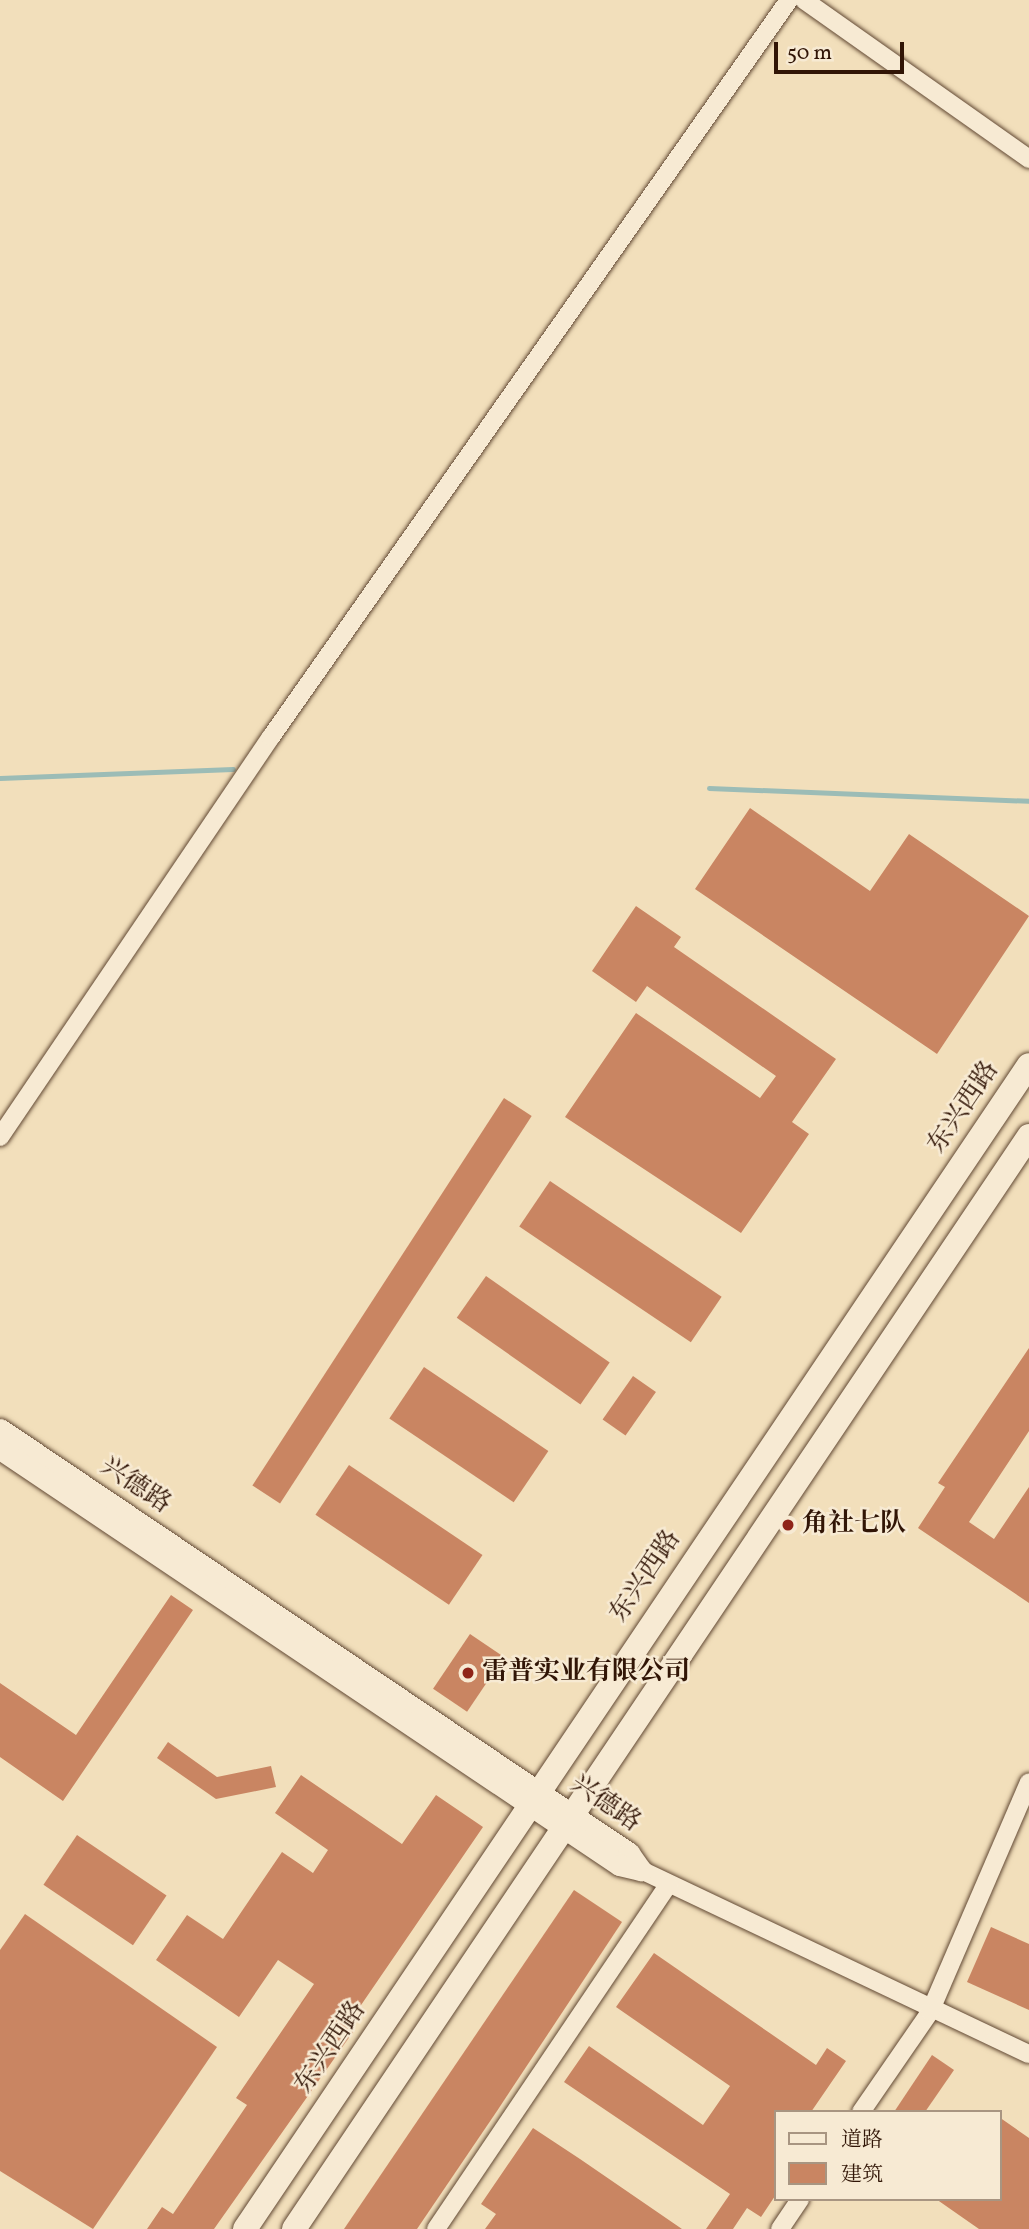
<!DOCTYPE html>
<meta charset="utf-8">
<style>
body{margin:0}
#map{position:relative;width:1029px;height:2229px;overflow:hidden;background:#f2dfbb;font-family:Vollkorn,"Noto Serif SC",serif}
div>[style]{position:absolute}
.stream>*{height:5px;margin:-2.5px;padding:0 2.5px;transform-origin:2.5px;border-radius:2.5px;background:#9cbcb6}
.building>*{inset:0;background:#c98562;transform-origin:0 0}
.roads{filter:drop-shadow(0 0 2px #614833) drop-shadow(0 0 2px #614833)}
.minor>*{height:18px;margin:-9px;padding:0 9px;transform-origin:9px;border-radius:9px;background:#f7ead3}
.tertiary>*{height:21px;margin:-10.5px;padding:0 10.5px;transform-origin:10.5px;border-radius:10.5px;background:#f7ead3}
.secondary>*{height:24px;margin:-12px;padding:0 12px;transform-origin:12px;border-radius:12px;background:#f7ead3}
.dots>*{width:19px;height:19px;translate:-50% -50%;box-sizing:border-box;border:4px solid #f7ead3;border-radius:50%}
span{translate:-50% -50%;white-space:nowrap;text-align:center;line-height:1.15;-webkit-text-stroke:5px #f7ead3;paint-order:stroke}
.street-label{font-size:26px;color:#311506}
.poi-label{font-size:26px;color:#311506;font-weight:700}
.left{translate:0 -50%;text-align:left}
.legend{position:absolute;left:774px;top:2110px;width:228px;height:91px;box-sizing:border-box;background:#f7ead3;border:2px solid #a89581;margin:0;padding:9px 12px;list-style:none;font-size:21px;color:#311506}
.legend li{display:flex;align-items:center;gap:14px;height:35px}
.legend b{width:35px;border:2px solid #a89581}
.scale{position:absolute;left:774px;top:42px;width:130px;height:32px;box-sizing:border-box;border:4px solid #311506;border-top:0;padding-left:9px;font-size:21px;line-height:24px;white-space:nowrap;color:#311506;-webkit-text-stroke:5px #f7ead3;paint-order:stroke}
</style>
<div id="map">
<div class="stream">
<div style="left:0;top:778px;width:233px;rotate:-2.2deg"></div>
<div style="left:709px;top:788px;width:320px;rotate:2.3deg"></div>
</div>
<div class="building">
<div style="clip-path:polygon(750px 808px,870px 891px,909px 834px,1029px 916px,937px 1054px,695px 889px)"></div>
<div style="clip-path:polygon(636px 906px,681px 937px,674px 947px,836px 1059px,792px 1122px,809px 1134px,741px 1233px,565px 1117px,636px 1013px,760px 1098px,776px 1076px,647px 986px,636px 1002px,592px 971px)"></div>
<div style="left:504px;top:1098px;width:33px;height:462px;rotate:33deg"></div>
<div style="left:550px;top:1181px;width:207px;height:55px;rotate:34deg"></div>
<div style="left:486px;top:1276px;width:151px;height:51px;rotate:35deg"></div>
<div style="clip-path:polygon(1029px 1348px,1029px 1431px,969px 1522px,994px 1539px,1029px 1487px,1029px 1603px,918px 1528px,945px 1487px,938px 1483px)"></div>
<div style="left:424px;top:1367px;width:150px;height:62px;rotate:34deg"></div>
<div style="left:633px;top:1376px;width:28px;height:53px;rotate:35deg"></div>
<div style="left:349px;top:1465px;width:161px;height:60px;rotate:34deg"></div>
<div style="clip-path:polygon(171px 1595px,193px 1610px,63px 1801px,0 1757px,0 1683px,76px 1735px)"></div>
<div style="left:470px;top:1634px;width:41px;height:66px;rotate:34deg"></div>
<div style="clip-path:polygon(168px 1742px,217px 1777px,271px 1766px,276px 1787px,216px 1799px,157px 1758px)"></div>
<div style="clip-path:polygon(301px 1775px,402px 1844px,436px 1795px,483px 1827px,346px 2027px,353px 2032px,214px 2229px,147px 2229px,162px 2207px,173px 2214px,247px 2105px,236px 2098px,314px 1984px,278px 1960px,239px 2017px,156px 1960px,187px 1915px,223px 1939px,282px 1852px,313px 1873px,328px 1850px,275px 1813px)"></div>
<div style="left:77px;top:1835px;width:108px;height:60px;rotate:34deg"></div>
<div style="clip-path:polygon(574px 1890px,622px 1922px,497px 2111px,417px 2229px,344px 2229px)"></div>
<div style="clip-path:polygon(25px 1914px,217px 2047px,93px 2229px,0 2171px,0 1950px)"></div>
<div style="clip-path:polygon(991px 1927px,1029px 1944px,1029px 2010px,967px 1982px)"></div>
<div style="clip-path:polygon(654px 1953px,816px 2065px,827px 2048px,846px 2061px,811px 2112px,775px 2112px,775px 2196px,761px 2217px,747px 2208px,733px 2229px,706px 2229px,730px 2194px,564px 2082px,589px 2046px,703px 2125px,730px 2086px,616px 2007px)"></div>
<div style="clip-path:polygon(932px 2055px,954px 2070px,925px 2112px,894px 2112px)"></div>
<div style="clip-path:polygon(999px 2117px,1029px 2138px,1029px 2229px,979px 2229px,936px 2199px,999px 2199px)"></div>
<div style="clip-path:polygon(533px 2128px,580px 2159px,682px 2229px,485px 2229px,496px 2214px,481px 2204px)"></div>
</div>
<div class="roads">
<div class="minor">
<div style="left:804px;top:0;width:276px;rotate:35.2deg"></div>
<div style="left:0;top:1137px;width:483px;rotate:-55.9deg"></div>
<div style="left:271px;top:737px;width:901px;rotate:-54.9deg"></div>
<div style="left:641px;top:1870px;width:429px;rotate:25.4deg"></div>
<div style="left:861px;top:2112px;width:121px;rotate:-55.4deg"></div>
<div style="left:930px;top:2012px;width:250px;rotate:-66.7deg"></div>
<div style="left:436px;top:2229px;width:416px;rotate:-56deg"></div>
<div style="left:780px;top:2229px;width:36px;rotate:-56deg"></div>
</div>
<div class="tertiary">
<div style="left:0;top:1429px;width:759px;rotate:33.98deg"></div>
<div style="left:629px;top:1853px;width:21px;rotate:55deg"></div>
<div style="left:0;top:1449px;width:746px;rotate:33.9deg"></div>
<div style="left:619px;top:1865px;width:23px;rotate:13deg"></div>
</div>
<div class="secondary">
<div style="left:245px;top:2229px;width:1403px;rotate:-56.04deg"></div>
<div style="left:294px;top:2229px;width:1317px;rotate:-56.08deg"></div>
</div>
</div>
<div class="dots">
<div style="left:788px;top:1525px;background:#8f2418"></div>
<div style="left:468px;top:1673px;background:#8f2418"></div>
</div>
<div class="street-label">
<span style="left:964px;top:1108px;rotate:-56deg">东兴西路</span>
<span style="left:135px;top:1486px;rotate:34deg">兴德路</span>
<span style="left:646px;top:1577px;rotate:-56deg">东兴西路</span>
<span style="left:605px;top:1804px;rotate:35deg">兴德路</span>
<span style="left:331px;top:2048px;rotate:-56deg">东兴西路</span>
</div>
<div class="poi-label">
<span class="left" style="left:802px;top:1525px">角社七队</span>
<span class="left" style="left:482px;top:1673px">雷普实业有限公司</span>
</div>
<ul class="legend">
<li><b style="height:9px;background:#f7ead3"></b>道路</li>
<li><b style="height:19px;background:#c98562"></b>建筑</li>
</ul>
<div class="scale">50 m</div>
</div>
